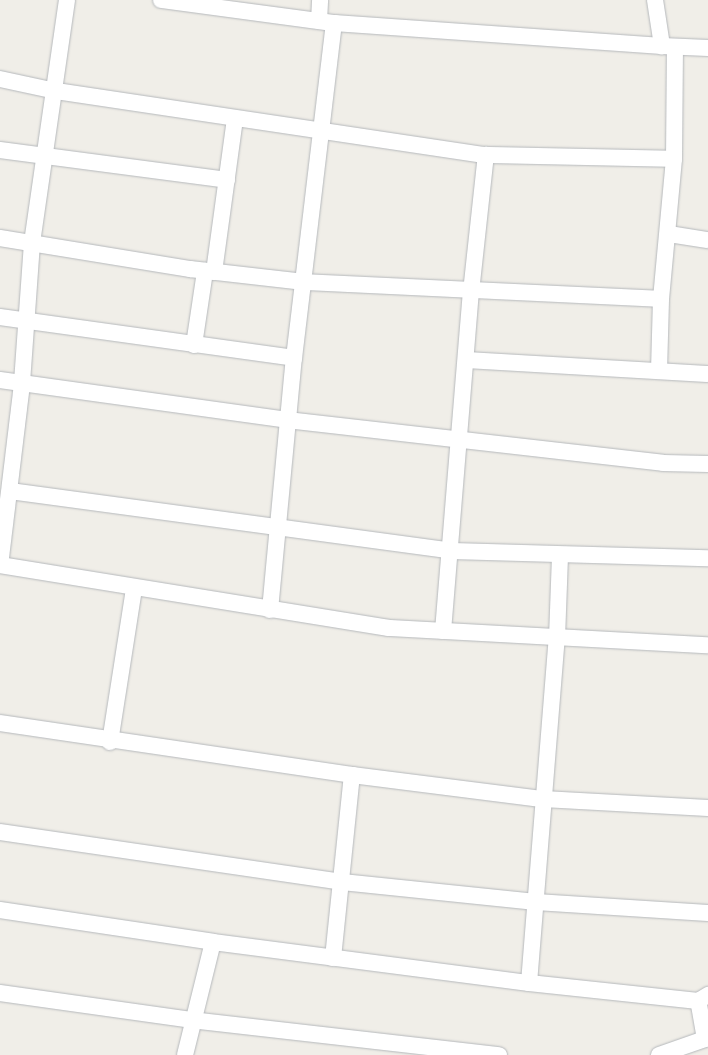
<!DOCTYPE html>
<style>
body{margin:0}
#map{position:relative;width:708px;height:1055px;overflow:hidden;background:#f0eee8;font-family:Jost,sans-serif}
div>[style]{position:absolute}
.roads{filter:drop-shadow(0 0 1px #b5b8bb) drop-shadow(0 0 1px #b5b8bb)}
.minor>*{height:16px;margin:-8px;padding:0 8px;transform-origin:8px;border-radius:8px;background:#fff}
span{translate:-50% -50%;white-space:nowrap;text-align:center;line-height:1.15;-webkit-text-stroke:5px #fff;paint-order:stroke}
</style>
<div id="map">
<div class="roads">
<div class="minor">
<div style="left:67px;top:0;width:246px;rotate:98.2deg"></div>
<div style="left:32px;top:243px;width:141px;rotate:94.1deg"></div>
<div style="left:22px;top:384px;width:182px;rotate:96.9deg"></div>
<div style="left:0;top:565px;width:394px;rotate:9.2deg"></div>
<div style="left:389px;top:628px;width:319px;rotate:3.1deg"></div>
<div style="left:161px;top:0;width:175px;rotate:7.6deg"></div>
<div style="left:334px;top:23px;width:329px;rotate:4deg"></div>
<div style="left:655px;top:0;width:47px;rotate:81.3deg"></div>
<div style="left:662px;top:46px;width:46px;rotate:2.5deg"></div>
<div style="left:319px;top:21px;width:21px;rotate:-87deg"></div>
<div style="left:0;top:79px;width:57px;rotate:12.1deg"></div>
<div style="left:56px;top:91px;width:435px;rotate:8.5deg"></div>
<div style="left:486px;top:155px;width:188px;rotate:1.2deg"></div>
<div style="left:0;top:150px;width:229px;rotate:7.5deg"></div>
<div style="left:669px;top:234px;width:39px;rotate:9deg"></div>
<div style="left:0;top:238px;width:193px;rotate:9.3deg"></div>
<div style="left:190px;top:269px;width:115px;rotate:6.5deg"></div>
<div style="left:304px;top:282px;width:357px;rotate:2.7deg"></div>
<div style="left:214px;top:272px;width:155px;rotate:-82.2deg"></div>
<div style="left:0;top:317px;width:297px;rotate:7.9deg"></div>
<div style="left:194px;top:345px;width:75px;rotate:-81.5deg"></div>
<div style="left:466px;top:360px;width:242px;rotate:3.3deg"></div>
<div style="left:659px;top:371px;width:72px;rotate:-88.4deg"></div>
<div style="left:661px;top:299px;width:141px;rotate:-84.7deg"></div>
<div style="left:674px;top:159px;width:112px;rotate:-89.5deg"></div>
<div style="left:0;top:380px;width:290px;rotate:7.9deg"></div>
<div style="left:287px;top:420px;width:378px;rotate:6.5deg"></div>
<div style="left:663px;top:463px;width:45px;rotate:1.3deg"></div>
<div style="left:10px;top:491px;width:445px;rotate:7.7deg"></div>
<div style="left:451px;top:551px;width:257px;rotate:1.6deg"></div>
<div style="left:270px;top:610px;width:253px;rotate:-84.6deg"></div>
<div style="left:294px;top:358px;width:337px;rotate:-83.2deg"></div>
<div style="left:443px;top:631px;width:340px;rotate:-85.3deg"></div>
<div style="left:471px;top:292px;width:138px;rotate:-83.8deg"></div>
<div style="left:0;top:723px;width:356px;rotate:8.4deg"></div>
<div style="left:352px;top:775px;width:193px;rotate:7.2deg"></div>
<div style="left:543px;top:799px;width:165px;rotate:3.1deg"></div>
<div style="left:110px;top:742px;width:156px;rotate:-81.1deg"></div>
<div style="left:0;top:832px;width:346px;rotate:8.3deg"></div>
<div style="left:342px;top:882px;width:195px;rotate:5.9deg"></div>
<div style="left:536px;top:902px;width:172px;rotate:3.7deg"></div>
<div style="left:0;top:910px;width:215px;rotate:8.5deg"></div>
<div style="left:213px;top:942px;width:319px;rotate:7.4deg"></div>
<div style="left:529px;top:983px;width:170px;rotate:6.1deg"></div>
<div style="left:698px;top:1001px;width:12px;rotate:-31deg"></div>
<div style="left:333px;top:958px;width:184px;rotate:-84.1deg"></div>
<div style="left:529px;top:983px;width:346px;rotate:-85.4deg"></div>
<div style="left:557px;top:638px;width:83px;rotate:-87.9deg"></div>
<div style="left:0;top:993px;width:193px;rotate:8deg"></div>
<div style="left:191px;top:1020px;width:310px;rotate:6.5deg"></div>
<div style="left:185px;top:1055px;width:116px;rotate:-76.1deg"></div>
<div style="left:659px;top:1055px;width:49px;rotate:-19.2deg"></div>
<div style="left:705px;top:1039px;width:39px;rotate:-100deg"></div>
</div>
</div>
</div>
